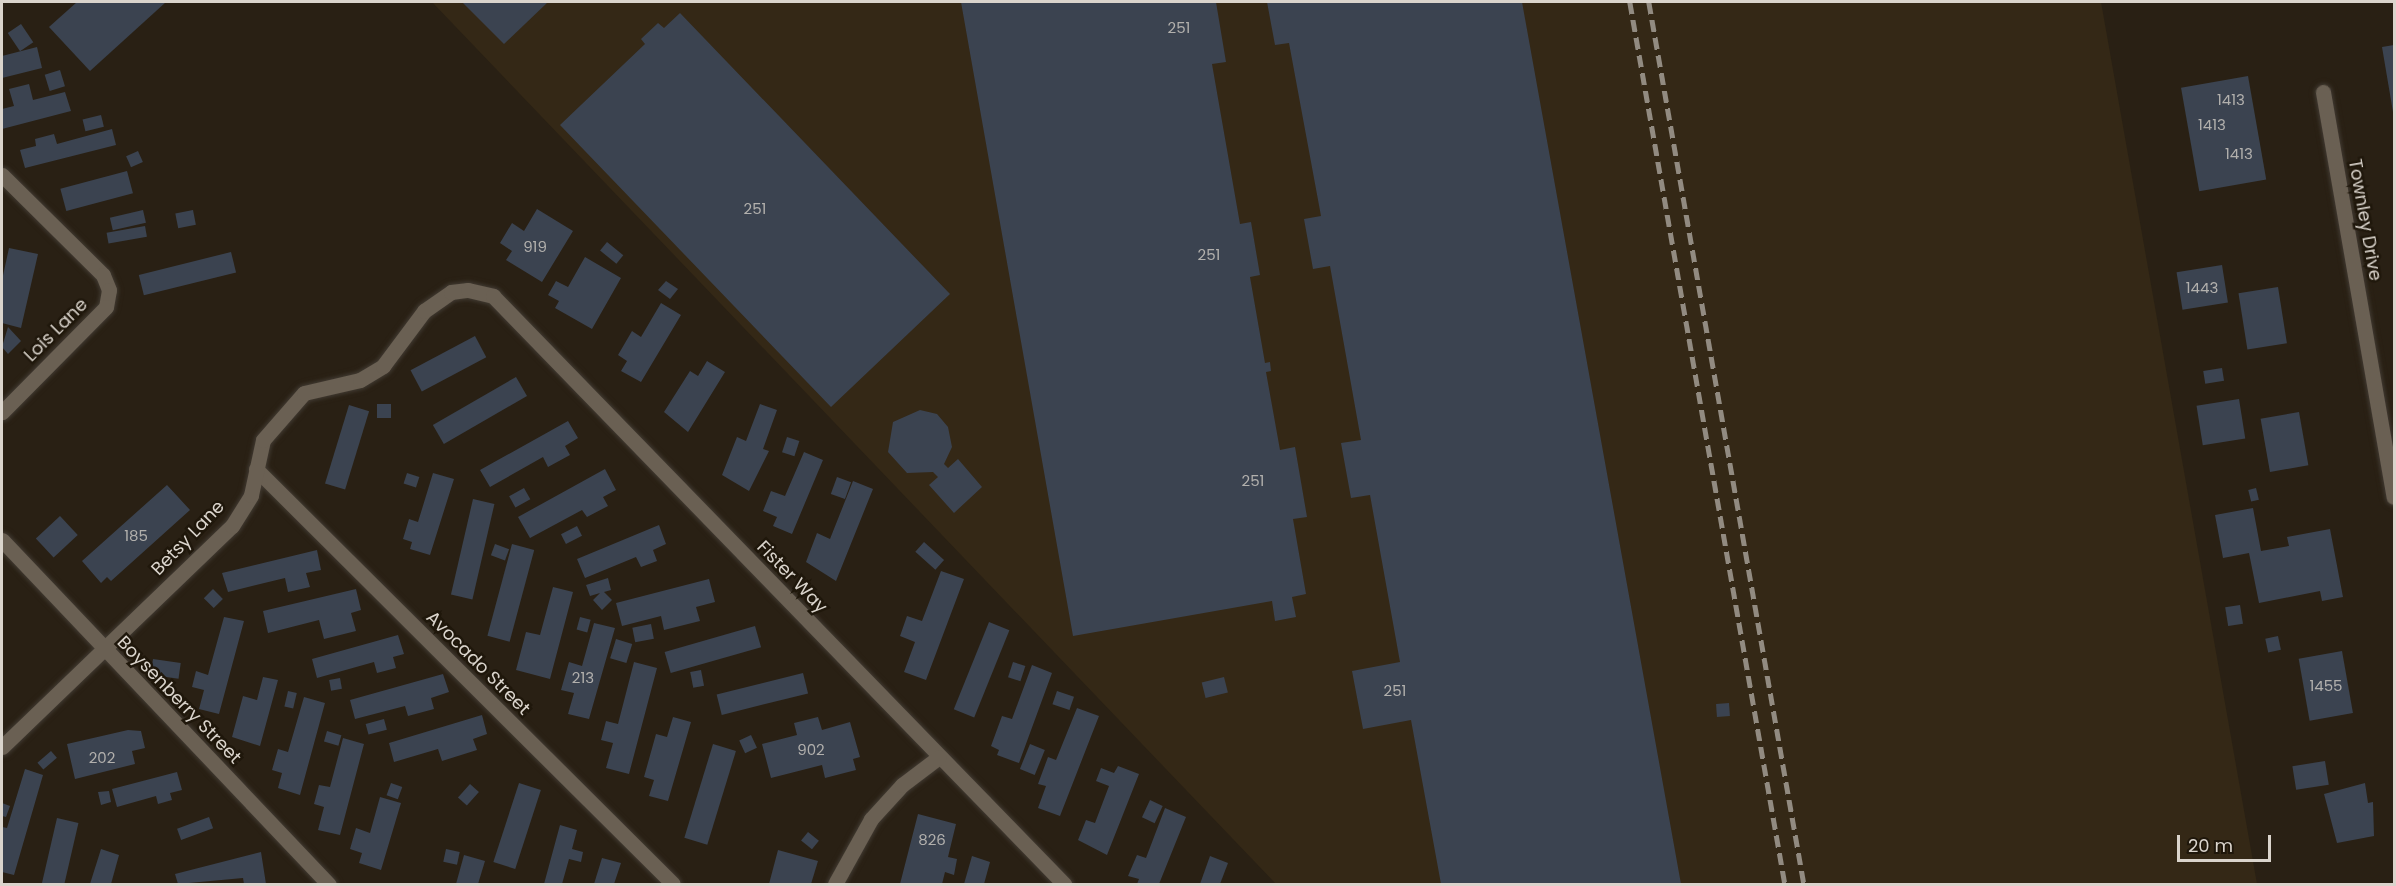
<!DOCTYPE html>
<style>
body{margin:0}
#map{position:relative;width:2396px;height:886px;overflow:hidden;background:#292014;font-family:Poppins,sans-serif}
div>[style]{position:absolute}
.built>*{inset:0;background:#342816}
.building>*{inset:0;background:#3b4350;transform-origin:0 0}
.roads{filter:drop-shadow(0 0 2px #413a32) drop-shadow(0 0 2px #413a32)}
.minor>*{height:15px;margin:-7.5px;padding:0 7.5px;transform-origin:7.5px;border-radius:7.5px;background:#6a6053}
.rail>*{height:4.5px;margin-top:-2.25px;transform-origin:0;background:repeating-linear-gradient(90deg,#928b81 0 12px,transparent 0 18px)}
span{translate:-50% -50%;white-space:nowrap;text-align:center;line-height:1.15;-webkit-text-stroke:5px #1f170b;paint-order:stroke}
.number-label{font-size:15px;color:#b2b0ad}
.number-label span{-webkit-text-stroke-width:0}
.street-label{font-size:18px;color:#dad4cc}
.frame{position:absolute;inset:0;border:3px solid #dad4cc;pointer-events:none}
.scale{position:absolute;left:2177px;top:835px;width:94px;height:27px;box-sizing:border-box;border:3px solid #dad4cc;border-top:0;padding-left:8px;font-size:18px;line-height:21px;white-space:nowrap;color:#dad4cc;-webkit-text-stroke:4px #1f170b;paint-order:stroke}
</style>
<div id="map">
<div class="built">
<div style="clip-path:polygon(432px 2px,2101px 2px,2257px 884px,1276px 884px)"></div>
</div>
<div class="building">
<div style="clip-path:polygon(77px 2px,166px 2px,90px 71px,49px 27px)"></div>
<div style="clip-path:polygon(462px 2px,548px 2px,504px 44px)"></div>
<div style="clip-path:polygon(961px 2px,1216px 2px,1226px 62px,1212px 64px,1240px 224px,1251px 222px,1260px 275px,1250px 277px,1265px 363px,1270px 362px,1271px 371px,1266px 372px,1280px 450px,1295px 447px,1307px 517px,1293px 519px,1306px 594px,1292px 597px,1296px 617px,1275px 621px,1272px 601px,1073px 636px)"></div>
<div style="clip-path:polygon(1267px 2px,1522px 2px,1681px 884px,1441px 884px,1411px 720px,1363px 729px,1352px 671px,1400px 662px,1370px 495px,1351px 498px,1341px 443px,1361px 440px,1330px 266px,1313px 269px,1304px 219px,1321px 216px,1289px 43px,1275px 45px)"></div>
<div style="clip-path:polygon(680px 13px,950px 294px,831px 407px,560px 125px,645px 44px,641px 39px,658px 23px,664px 28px)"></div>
<div style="left:21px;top:24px;width:22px;height:16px;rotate:56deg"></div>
<div style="clip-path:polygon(2394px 45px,2394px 112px,2393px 112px,2382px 47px)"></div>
<div style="clip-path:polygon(37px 47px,42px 68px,2px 78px,2px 56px)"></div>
<div style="left:60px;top:70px;width:17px;height:16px;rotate:73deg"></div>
<div style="left:2248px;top:76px;width:105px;height:68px;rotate:80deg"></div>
<div style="clip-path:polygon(29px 84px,33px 100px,65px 92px,71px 111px,2px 129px,2px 109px,14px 106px,9px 89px)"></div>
<div style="left:101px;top:115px;width:12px;height:19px;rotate:76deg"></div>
<div style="clip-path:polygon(112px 129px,116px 145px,25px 168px,20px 150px,36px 146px,35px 139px,54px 134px,57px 144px)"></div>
<div style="left:138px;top:151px;width:12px;height:13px;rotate:66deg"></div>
<div style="left:127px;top:171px;width:23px;height:69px;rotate:75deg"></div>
<div style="clip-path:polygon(537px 209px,573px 231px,542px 282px,506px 260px,512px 251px,500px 243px,512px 223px,524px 231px)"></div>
<div style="left:143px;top:210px;width:13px;height:34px;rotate:77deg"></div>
<div style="left:193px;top:210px;width:15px;height:18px;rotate:79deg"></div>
<div style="left:145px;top:226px;width:11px;height:39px;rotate:80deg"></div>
<div style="left:607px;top:242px;width:21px;height:11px;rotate:39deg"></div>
<div style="clip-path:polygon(9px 248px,38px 254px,21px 328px,2px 323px,2px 280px)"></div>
<div style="left:231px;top:252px;width:21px;height:95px;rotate:76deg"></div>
<div style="clip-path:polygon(585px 257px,621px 278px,592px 329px,555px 308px,559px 301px,548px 295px,556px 281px,568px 287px)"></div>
<div style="left:2222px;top:265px;width:38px;height:46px;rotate:81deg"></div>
<div style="clip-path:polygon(666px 281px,678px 289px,670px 299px,658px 290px)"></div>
<div style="left:2278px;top:287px;width:57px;height:40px;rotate:81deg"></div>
<div style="clip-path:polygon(661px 303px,681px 315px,641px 382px,621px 371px,627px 361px,618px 355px,632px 331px,641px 337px)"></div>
<div style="clip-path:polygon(8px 327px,21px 341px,8px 354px,2px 347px)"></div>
<div style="left:475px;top:336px;width:24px;height:73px;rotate:62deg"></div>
<div style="clip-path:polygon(707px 361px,725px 372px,688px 432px,664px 412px,690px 371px,698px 376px)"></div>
<div style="left:2222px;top:368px;width:13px;height:19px;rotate:81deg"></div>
<div style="left:516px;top:377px;width:22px;height:96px;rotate:60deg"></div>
<div style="left:2239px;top:399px;width:40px;height:43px;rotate:81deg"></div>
<div style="left:377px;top:404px;width:14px;height:14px"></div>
<div style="clip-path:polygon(760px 404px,777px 410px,763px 449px,769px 451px,749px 491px,722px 475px,737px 437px,746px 441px)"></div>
<div style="left:349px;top:405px;width:21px;height:82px;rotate:17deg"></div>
<div style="clip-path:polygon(920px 410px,937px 414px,948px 427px,952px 447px,944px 464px,948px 468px,958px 459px,982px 487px,954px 513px,929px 485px,938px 477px,933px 472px,907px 473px,888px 452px,893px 422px)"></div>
<div style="left:2299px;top:412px;width:54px;height:39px;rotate:80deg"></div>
<div style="clip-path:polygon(568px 421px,578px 438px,565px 446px,570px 455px,548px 467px,543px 457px,490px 487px,480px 470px)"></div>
<div style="left:787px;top:437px;width:13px;height:16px;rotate:18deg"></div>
<div style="clip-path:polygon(804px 452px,823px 460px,792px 534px,773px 526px,777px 517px,763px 511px,771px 491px,785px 496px)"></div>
<div style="clip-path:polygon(605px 469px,616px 490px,603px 497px,608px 506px,587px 517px,582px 510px,530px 538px,518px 517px)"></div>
<div style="left:407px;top:473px;width:13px;height:11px;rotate:18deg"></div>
<div style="clip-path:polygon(433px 473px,454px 479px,430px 555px,410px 549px,412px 542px,403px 539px,409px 519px,418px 522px)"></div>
<div style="left:837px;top:477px;width:15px;height:18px;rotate:20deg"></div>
<div style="clip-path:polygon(853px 481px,873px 489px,836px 581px,806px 562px,817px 533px,830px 539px)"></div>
<div style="clip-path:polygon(167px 485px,190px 510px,111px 581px,107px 577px,101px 583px,82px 561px)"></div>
<div style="left:524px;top:488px;width:13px;height:17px;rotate:61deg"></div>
<div style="left:2256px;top:488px;width:12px;height:8px;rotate:76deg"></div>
<div style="left:473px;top:499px;width:22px;height:98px;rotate:13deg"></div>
<div style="clip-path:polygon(2253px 508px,2261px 551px,2289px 546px,2287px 537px,2330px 529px,2343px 597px,2322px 601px,2320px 591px,2259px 603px,2249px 553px,2223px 558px,2215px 515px)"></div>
<div style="left:60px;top:516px;width:26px;height:33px;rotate:47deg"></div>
<div style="clip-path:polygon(659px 525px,666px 544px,653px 550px,657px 561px,641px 567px,636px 557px,585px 578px,577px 559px)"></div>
<div style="left:577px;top:526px;width:11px;height:18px;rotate:63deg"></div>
<div style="left:924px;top:542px;width:27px;height:13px;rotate:42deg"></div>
<div style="left:495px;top:544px;width:15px;height:12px;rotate:20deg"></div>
<div style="left:512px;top:544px;width:23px;height:95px;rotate:15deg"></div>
<div style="clip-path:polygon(317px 550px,321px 570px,306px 573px,310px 587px,288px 592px,285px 578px,228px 592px,222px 573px)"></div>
<div style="clip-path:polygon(941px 571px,964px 579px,926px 680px,904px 672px,915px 642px,900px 636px,907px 616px,922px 621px)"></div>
<div style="clip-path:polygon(608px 578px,611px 590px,604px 592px,612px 600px,602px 610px,593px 600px,600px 593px,590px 596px,586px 585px)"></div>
<div style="clip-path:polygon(709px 579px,715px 602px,696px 607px,700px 621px,664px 630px,661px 616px,622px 626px,616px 603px)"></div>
<div style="clip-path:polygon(553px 587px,573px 592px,550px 679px,516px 670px,526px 632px,540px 635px)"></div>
<div style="left:213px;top:589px;width:14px;height:13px;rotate:45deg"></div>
<div style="clip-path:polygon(356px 589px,361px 610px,351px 613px,356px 631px,324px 639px,319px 620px,268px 633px,263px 611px)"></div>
<div style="left:2240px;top:605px;width:19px;height:15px;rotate:81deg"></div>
<div style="clip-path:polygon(224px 617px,244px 621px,219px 714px,199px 709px,204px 690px,192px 687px,196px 671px,208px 675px)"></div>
<div style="left:580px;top:617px;width:11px;height:13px;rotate:15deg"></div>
<div style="left:989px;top:622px;width:22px;height:94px;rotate:22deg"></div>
<div style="clip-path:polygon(594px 623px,615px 628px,589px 719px,568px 714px,574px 693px,561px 690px,569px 662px,582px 666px)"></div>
<div style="left:651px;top:624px;width:15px;height:19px;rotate:79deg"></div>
<div style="left:755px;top:626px;width:22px;height:94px;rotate:74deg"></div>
<div style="clip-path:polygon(398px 635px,404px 654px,393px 657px,396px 668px,377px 673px,374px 662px,317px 678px,312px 659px)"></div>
<div style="left:2278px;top:636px;width:14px;height:13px;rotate:78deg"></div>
<div style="left:616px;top:639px;width:17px;height:20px;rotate:17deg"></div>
<div style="left:2342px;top:651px;width:63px;height:44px;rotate:80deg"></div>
<div style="left:153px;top:659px;width:28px;height:16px;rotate:8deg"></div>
<div style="clip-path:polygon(634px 662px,657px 668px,629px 774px,606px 768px,613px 743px,601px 740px,606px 721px,618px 724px)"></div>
<div style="left:1013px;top:662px;width:13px;height:16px;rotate:18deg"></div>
<div style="clip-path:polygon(1032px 665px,1052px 673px,1019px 763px,997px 755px,999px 750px,991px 746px,1002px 716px,1012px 719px)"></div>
<div style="left:701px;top:670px;width:16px;height:11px;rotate:79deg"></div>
<div style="left:803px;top:673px;width:21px;height:89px;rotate:76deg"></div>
<div style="clip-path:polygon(443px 674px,449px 692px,431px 698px,434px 709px,408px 716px,405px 706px,355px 719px,350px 700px)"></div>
<div style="clip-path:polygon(263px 677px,278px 680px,260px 746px,232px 737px,243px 696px,257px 700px)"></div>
<div style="left:1224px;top:677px;width:16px;height:23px;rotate:76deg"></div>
<div style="left:340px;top:678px;width:11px;height:11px;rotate:80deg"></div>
<div style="left:288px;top:691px;width:9px;height:16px;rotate:13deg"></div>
<div style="left:1057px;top:691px;width:18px;height:14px;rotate:19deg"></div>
<div style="clip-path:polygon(304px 697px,325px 703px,300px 795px,278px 788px,282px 773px,272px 770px,278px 749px,288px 752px)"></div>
<div style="left:1729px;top:703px;width:13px;height:13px;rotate:86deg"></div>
<div style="clip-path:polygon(1077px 708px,1099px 716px,1060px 816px,1038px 808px,1046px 786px,1038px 784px,1048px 757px,1056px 760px)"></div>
<div style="clip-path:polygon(482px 715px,487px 734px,473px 739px,477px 750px,442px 761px,438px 749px,394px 762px,389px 743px)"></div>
<div style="clip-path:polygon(673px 717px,691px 722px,668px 801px,649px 796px,654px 780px,644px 777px,656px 734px,667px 737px)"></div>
<div style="clip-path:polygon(818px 717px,822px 730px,850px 722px,860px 757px,853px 759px,856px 770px,825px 778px,822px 765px,771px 778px,762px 744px,797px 735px,794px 723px)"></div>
<div style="left:384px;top:719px;width:11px;height:19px;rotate:75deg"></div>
<div style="clip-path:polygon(128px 730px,141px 731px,145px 748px,132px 751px,135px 764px,75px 779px,67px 744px)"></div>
<div style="left:327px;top:731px;width:15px;height:11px;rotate:16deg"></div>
<div style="left:751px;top:735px;width:14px;height:13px;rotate:65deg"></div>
<div style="clip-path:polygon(343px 738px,364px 744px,340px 835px,318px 830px,324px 807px,314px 804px,319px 785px,330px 787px)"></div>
<div style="left:713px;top:744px;width:24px;height:98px;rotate:17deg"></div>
<div style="left:1030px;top:744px;width:16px;height:27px;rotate:22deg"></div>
<div style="left:51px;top:751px;width:9px;height:18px;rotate:49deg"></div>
<div style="left:2325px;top:761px;width:24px;height:33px;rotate:81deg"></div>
<div style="clip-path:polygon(1118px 766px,1139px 774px,1107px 855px,1078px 840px,1086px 820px,1095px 823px,1109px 786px,1096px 781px,1101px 768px,1114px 773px)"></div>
<div style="clip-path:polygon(25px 769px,43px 775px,14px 875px,2px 872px,2px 827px,7px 828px)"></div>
<div style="clip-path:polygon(177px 772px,182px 790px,170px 793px,172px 800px,158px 804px,156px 796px,117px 807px,112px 789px)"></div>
<div style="left:391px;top:783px;width:12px;height:13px;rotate:20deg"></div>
<div style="left:519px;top:783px;width:23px;height:83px;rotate:18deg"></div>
<div style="clip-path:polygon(2365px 783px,2368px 803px,2373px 802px,2374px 836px,2337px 843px,2324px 794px)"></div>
<div style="left:470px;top:784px;width:12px;height:18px;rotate:42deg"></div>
<div style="clip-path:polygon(109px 791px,111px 802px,101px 805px,98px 792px)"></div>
<div style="clip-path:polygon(380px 797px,401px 803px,381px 870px,359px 863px,362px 853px,350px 849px,356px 828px,370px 833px)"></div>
<div style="left:1150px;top:800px;width:14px;height:19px;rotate:25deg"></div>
<div style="clip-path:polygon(2px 803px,10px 806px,6px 817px,2px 816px)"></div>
<div style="clip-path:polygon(1165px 808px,1186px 817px,1159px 884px,1137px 884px,1139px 879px,1128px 876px,1137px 855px,1146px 858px)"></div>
<div style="clip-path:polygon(918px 814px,956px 824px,948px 857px,957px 859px,954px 875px,945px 872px,942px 884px,900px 884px)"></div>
<div style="left:209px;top:817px;width:12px;height:34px;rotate:70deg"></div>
<div style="left:57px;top:818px;width:22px;height:68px;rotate:13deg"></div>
<div style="clip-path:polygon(560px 825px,577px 830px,572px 849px,583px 852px,581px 862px,569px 859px,562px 884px,544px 884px)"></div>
<div style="left:808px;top:832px;width:14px;height:11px;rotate:39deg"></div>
<div style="clip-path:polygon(101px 849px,119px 855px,111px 884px,90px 884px)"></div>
<div style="left:446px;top:849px;width:14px;height:13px;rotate:12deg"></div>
<div style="clip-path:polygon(778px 850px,818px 861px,811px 884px,769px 884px)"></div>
<div style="clip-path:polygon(261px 852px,266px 884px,244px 884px,243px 878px,178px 884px,175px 874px)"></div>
<div style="clip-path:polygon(464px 855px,485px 861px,478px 884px,456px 884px)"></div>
<div style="clip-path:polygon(972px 856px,990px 862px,984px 884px,964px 884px)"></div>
<div style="clip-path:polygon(1210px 856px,1228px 863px,1220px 884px,1200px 884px)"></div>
<div style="clip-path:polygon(602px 858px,621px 863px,614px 884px,594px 884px)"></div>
</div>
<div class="roads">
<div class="minor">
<div style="left:2323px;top:92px;width:411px;rotate:80.1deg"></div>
<div style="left:2px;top:175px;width:142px;rotate:44.7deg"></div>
<div style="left:103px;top:275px;width:16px;rotate:68deg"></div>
<div style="left:109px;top:290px;width:17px;rotate:100deg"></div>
<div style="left:106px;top:307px;width:148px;rotate:134.7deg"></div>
<div style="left:256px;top:469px;width:588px;rotate:44.86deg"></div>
<div style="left:2px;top:540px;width:475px;rotate:46.5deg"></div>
<div style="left:2px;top:747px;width:319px;rotate:-43.9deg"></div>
<div style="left:232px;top:526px;width:36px;rotate:-58deg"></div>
<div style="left:251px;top:495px;width:56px;rotate:-77.7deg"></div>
<div style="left:263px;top:440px;width:62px;rotate:-48.9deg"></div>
<div style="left:304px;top:393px;width:57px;rotate:-13.1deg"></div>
<div style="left:360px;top:380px;width:27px;rotate:-31deg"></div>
<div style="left:383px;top:366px;width:69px;rotate:-53.3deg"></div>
<div style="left:424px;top:311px;width:33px;rotate:-35deg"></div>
<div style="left:451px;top:292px;width:17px;rotate:-7deg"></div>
<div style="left:468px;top:290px;width:26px;rotate:13deg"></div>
<div style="left:493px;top:296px;width:820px;rotate:45.84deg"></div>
<div style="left:835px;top:884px;width:74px;rotate:-61deg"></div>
<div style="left:871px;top:819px;width:46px;rotate:-47.6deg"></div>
<div style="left:902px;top:785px;width:46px;rotate:-37.1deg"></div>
</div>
</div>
<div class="rail">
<div style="left:1630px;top:2px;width:896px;rotate:80.03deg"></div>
<div style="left:1649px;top:2px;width:896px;rotate:80.03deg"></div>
</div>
<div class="number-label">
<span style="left:1179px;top:28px">251</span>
<span style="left:2231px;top:100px">1413</span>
<span style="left:2212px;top:125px">1413</span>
<span style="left:2239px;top:154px">1413</span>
<span style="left:755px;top:209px">251</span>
<span style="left:535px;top:247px">919</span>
<span style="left:1209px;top:255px">251</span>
<span style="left:2202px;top:288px">1443</span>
<span style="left:1253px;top:481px">251</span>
<span style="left:136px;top:536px">185</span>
<span style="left:583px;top:678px">213</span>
<span style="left:2326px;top:686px">1455</span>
<span style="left:1395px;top:691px">251</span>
<span style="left:811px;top:750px">902</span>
<span style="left:102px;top:758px">202</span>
<span style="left:932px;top:840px">826</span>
</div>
<div class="street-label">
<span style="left:2365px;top:220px;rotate:80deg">Townley Drive</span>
<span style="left:56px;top:330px;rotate:-45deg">Lois Lane</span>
<span style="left:188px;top:538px;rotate:-46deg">Betsy Lane</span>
<span style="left:792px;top:577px;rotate:46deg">Fister Way</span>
<span style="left:478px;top:663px;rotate:45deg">Avocado Street</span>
<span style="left:179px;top:700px;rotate:46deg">Boysenberry Street</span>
</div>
<div class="frame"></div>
<div class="scale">20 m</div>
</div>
